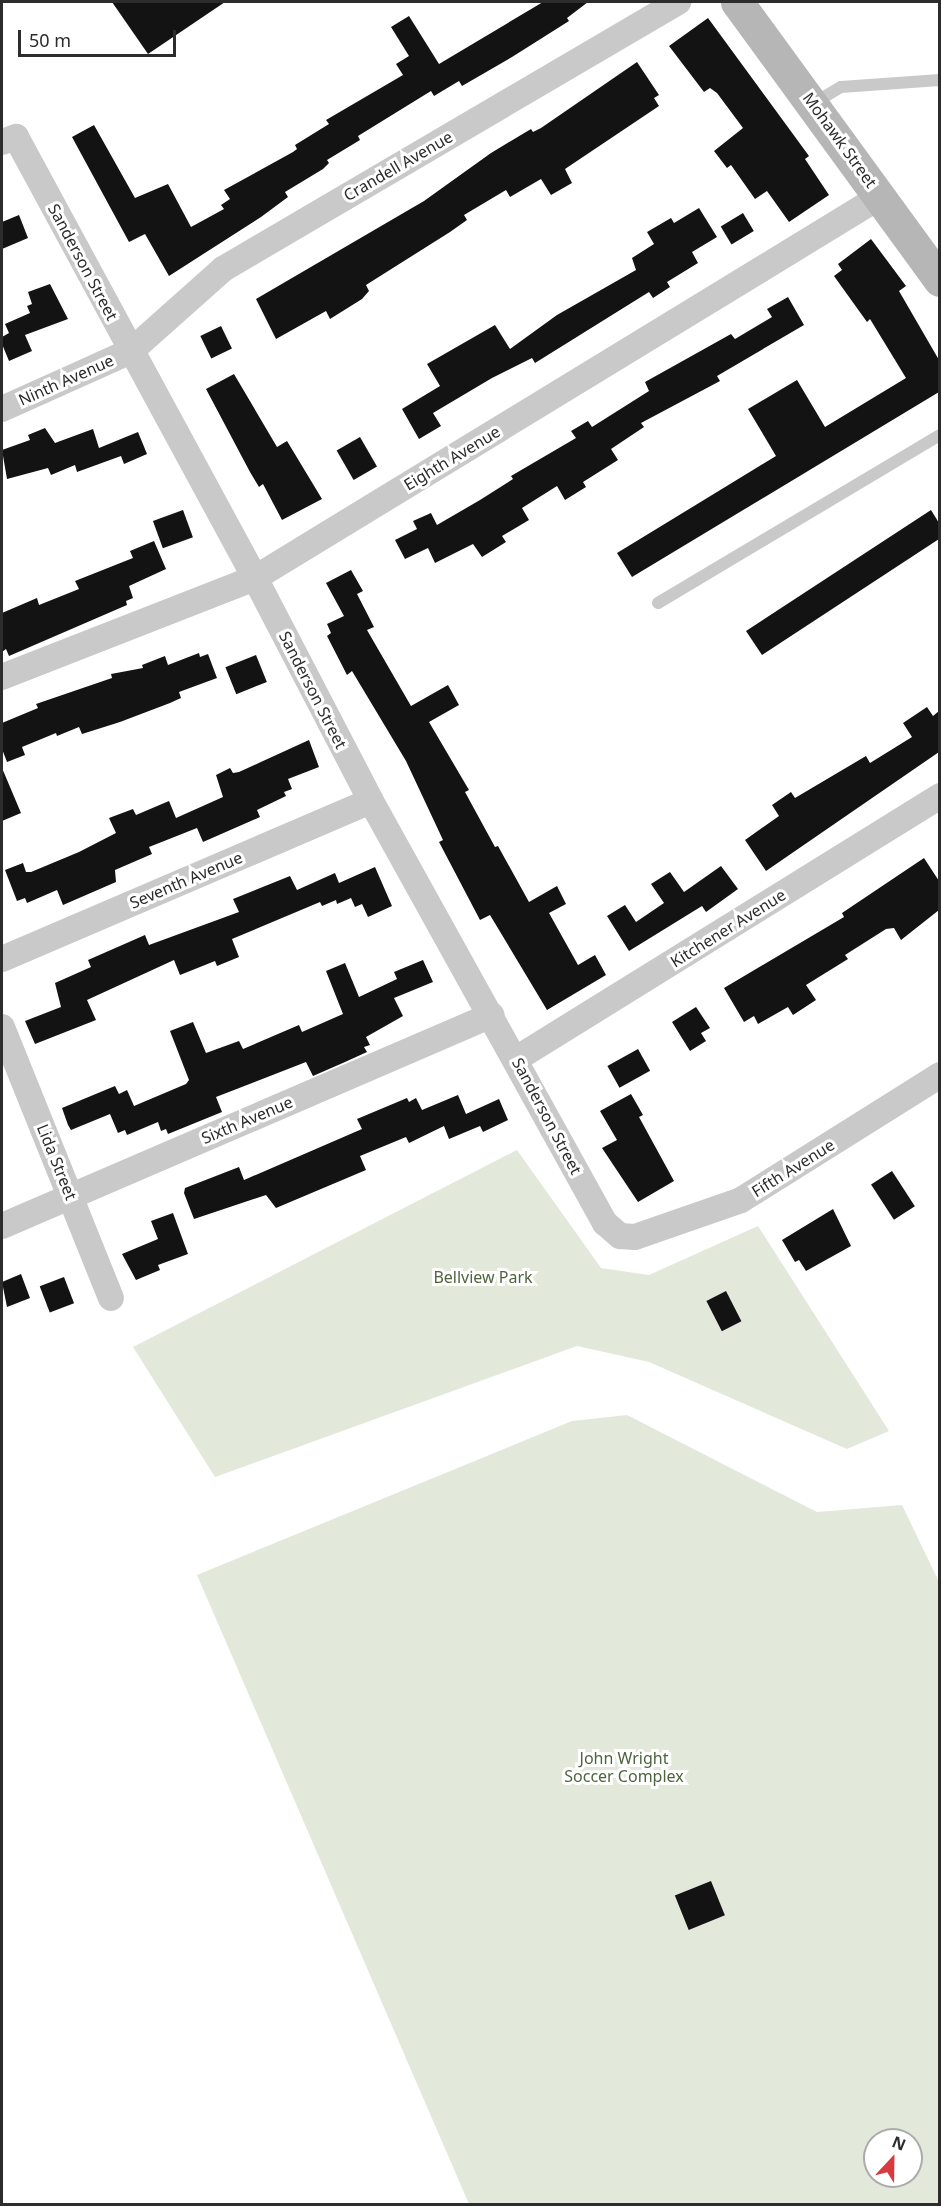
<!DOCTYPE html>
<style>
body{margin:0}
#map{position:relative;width:941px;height:2206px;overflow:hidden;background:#fff;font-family:"Noto Sans",sans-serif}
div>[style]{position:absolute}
.green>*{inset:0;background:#e2e9db}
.building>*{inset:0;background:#131313;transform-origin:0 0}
.lane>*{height:12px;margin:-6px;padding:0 6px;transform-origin:6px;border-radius:6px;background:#c9c9c9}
.street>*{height:26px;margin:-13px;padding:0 13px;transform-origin:13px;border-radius:13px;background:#c9c9c9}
.secondary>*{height:33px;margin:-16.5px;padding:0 16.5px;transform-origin:16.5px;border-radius:16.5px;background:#b6b6b6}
span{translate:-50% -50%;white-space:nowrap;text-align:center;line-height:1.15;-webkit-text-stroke:6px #fff;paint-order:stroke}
.street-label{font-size:16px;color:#2c2c2c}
.park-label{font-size:16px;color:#4e643e}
.frame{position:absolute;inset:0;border:3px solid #2c2c2c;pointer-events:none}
.north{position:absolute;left:863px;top:2128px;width:60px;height:60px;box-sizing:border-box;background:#fff;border:2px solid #ababab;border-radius:50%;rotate:22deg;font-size:16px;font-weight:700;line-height:24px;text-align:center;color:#2c2c2c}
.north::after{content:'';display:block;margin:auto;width:21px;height:27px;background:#d73b40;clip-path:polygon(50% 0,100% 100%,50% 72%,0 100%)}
.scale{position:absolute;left:18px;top:30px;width:158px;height:27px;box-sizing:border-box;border:3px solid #2c2c2c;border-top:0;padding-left:8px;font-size:18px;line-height:21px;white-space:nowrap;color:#2c2c2c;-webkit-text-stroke:4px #fff;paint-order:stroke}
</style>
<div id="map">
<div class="green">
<div style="clip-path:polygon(517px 1150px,601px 1268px,649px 1275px,758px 1226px,889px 1431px,847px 1449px,649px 1362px,577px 1346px,215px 1477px,133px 1347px)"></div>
<div style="clip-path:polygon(evenodd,627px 1415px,817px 1512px,902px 1505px,939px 1582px,939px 2204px,469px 2204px,197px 1575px,572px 1421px,627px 1415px,875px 2140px,911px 2140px,911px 2176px,875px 2176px,875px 2140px)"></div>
</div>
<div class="building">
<div style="clip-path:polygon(112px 2px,225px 2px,148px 54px)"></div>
<div style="clip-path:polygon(543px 2px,588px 2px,567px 18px,569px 21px,512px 57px,462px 86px,459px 81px,434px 96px,431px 91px,358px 136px,360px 140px,327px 160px,329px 163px,323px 169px,285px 192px,288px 197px,261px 217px,169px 276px,145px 234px,129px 242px,72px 137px,94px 125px,135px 198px,168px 184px,191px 227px,224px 209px,221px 205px,230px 199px,224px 190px,293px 152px,297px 149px,295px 145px,329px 124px,326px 120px,403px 75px,396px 64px,409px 56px,391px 27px,409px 16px,439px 64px)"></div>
<div style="clip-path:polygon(708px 18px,809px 156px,805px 159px,829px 195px,789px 222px,767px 191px,755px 199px,731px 165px,727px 168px,714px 151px,743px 128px,717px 93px,710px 88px,704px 92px,669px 46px)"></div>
<div style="clip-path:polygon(637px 62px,659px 95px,654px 98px,659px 106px,565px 169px,572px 183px,551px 195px,541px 179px,510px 197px,506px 190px,464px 215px,467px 220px,450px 232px,366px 285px,369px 291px,362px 299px,330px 319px,326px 311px,276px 339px,256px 299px,424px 201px,491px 153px,531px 129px,533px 132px,541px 128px)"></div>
<div style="clip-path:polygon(699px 208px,717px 237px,692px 252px,698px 263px,667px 282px,670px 287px,653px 298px,649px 292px,535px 363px,532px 358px,492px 378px,433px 413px,441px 426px,419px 439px,402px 409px,440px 386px,427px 364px,495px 325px,510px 349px,557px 315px,636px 270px,632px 258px,654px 244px,647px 232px,671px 218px,674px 223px)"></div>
<div style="left:743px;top:213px;width:21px;height:26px;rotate:59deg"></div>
<div style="clip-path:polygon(19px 215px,28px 238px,2px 249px,2px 222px)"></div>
<div style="clip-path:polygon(871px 239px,906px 286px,899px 291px,939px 360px,939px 392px,632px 577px,617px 553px,776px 456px,748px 409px,797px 380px,825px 427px,906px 378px,870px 319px,867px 322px,834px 276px,842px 270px,838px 264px)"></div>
<div style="clip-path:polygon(50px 284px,68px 319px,25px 335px,32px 351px,9px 361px,2px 344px,2px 337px,9px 333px,5px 324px,30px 313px,27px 306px,32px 304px,28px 292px)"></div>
<div style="clip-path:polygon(788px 297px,804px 325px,717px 376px,720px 381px,641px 423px,644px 427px,611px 449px,618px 460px,583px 482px,586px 487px,565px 500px,557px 486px,522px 508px,529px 520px,502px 536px,506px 542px,482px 557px,473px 544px,435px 563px,428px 548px,405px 559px,395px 540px,417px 529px,413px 521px,431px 513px,437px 525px,480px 500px,513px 479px,511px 476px,576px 438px,571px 431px,588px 421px,592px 427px,649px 391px,645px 382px,731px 334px,735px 339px,772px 317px,767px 309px)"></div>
<div style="left:221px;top:326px;width:25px;height:23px;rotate:64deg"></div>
<div style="clip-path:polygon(234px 374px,277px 447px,287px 441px,322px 499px,282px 520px,263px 484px,259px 487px,250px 472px,206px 389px)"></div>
<div style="clip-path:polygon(45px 428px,55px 443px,93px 429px,99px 448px,138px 432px,147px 454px,124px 464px,121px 456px,77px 472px,75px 465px,51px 475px,48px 468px,7px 479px,2px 450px,30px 440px,28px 435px)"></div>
<div style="left:360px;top:437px;width:34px;height:27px;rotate:60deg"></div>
<div style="left:183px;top:510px;width:29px;height:32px;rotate:70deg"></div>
<div style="clip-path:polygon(931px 510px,939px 523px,939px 539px,762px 655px,746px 631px)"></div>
<div style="clip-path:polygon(154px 541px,166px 569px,129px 586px,133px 598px,126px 601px,127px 605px,9px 656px,6px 649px,2px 652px,2px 613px,37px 598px,39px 605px,79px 589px,75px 581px,133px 558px,130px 551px)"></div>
<div style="clip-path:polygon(351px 570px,363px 591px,357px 594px,374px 627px,367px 630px,411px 706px,448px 685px,459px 705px,429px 722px,469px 790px,465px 792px,495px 847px,498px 846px,529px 902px,557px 886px,566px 904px,549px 913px,578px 965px,595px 955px,606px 975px,547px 1010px,490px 915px,480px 920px,439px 842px,443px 840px,406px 761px,352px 671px,347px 675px,327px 636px,331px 633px,327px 624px,344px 616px,326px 583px)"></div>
<div style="clip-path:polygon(199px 653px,200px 657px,208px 654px,217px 678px,179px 692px,181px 698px,170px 703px,120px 722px,82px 734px,79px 727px,57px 736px,56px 733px,22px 747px,25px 755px,7px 762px,2px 749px,2px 723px,38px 708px,36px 704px,112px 678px,111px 674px,143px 668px,142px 665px,165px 656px,168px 665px)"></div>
<div style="left:256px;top:655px;width:29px;height:33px;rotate:68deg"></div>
<div style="clip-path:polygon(927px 707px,933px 716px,939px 711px,939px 752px,766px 871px,745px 840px,779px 816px,772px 805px,791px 792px,795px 798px,866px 756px,870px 763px,912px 737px,903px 723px)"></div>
<div style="clip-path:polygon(309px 740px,319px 767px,288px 779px,292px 789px,284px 792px,286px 796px,257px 810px,260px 817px,203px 842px,197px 828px,149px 847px,152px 854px,115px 870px,116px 882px,63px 905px,57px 890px,27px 903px,25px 898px,17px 901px,5px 870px,23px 863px,26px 872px,31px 872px,79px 852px,116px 833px,109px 818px,133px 809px,136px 815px,169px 801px,176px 818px,223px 797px,216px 775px,230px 768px,233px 773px,239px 772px)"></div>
<div style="clip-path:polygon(2px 768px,21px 813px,2px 821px)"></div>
<div style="clip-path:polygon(924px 858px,939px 881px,939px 910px,901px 940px,894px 928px,886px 929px,845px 955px,848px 959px,806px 985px,816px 1000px,793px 1015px,788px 1007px,758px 1024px,754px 1016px,744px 1022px,724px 988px,844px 917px,842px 913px)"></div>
<div style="clip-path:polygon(721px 866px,738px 889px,706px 912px,702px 906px,629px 951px,607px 916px,625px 905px,636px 922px,664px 903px,651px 884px,670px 872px,684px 892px)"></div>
<div style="clip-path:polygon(375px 867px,392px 906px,368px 917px,362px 904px,355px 907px,351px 898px,337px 904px,336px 900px,322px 906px,320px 902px,232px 939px,239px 957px,217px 966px,215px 961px,180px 975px,174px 960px,87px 1000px,96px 1020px,35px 1044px,25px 1021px,61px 1007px,55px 983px,91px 967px,88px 960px,145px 935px,149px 945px,239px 912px,233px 899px,290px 876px,297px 890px,335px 873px,339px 883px)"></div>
<div style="clip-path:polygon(423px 960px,433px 982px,394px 998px,403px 1016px,366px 1037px,370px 1045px,364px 1047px,367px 1052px,345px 1062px,313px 1076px,306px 1062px,216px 1097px,222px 1112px,168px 1134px,166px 1129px,161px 1131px,158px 1122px,127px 1135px,125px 1130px,118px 1133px,110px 1114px,71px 1130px,68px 1125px,62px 1108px,115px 1086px,119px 1094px,127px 1090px,134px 1106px,186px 1084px,189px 1080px,170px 1031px,193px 1022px,206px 1053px,239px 1041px,243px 1049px,299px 1025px,302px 1032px,343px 1014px,326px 971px,345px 963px,359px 997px,397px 979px,394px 972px)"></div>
<div style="clip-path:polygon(696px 1007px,710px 1028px,701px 1033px,706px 1041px,690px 1051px,672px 1022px)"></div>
<div style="left:638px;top:1049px;width:25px;height:35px;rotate:61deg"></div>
<div style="clip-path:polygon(631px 1094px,643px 1115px,639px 1117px,674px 1181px,638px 1202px,602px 1148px,617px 1140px,600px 1111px)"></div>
<div style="clip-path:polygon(458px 1095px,466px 1114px,499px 1099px,508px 1120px,483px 1132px,480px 1126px,449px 1139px,444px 1126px,409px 1143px,406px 1137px,360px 1156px,366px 1170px,276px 1208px,266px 1195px,194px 1219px,184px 1193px,185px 1188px,239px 1167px,244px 1180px,362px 1129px,357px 1119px,407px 1098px,409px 1102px,416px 1098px,422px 1110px)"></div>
<div style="left:892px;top:1171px;width:42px;height:25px;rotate:57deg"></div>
<div style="clip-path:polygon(833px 1209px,851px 1246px,806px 1271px,799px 1260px,795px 1262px,782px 1240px)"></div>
<div style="clip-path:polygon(173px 1213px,188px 1254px,158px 1265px,160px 1270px,136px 1280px,122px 1254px,158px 1239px,151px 1221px)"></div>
<div style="clip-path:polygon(21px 1274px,30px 1298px,7px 1307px,2px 1282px)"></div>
<div style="left:64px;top:1277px;width:28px;height:26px;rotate:69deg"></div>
<div style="left:726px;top:1291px;width:34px;height:22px;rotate:63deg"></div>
<div style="left:711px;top:1881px;width:37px;height:39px;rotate:68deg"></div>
</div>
<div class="lane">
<div style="left:814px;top:103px;width:31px;rotate:-31deg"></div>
<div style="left:841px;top:87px;width:99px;rotate:-4deg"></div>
<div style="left:658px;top:603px;width:328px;rotate:-30.8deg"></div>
</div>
<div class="street">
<div style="left:2px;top:142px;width:15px;rotate:-20deg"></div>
<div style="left:16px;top:137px;width:502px;rotate:61.54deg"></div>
<div style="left:255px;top:578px;width:251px;rotate:62.5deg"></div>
<div style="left:371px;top:801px;width:483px;rotate:61deg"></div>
<div style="left:605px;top:1223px;width:20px;rotate:41deg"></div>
<div style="left:620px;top:1236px;width:15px;rotate:4deg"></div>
<div style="left:635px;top:1237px;width:112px;rotate:-19.2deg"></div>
<div style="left:741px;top:1200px;width:235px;rotate:-32.1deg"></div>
<div style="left:2px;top:409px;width:141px;rotate:-24.2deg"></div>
<div style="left:131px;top:351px;width:123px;rotate:-41.7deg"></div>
<div style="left:223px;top:269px;width:528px;rotate:-30.4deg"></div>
<div style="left:2px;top:677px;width:272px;rotate:-21.4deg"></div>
<div style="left:255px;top:578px;width:733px;rotate:-31.39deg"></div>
<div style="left:2px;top:959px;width:401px;rotate:-23.2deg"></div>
<div style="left:2px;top:1027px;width:292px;rotate:68.1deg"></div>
<div style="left:516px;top:1059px;width:499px;rotate:-31.8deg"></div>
<div style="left:2px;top:1226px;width:533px;rotate:-23.3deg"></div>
</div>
<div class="secondary">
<div style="left:737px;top:2px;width:344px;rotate:53.9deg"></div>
</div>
<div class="street-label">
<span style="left:840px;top:140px;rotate:54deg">Mohawk Street</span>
<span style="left:398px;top:166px;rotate:-30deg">Crandell Avenue</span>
<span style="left:83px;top:262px;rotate:62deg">Sanderson Street</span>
<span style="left:66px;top:380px;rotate:-24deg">Ninth Avenue</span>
<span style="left:452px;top:458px;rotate:-31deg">Eighth Avenue</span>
<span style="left:313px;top:690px;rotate:63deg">Sanderson Street</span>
<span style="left:186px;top:880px;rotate:-23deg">Seventh Avenue</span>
<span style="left:728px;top:928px;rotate:-32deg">Kitchener Avenue</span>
<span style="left:547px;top:1116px;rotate:62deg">Sanderson Street</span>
<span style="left:247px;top:1120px;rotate:-23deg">Sixth Avenue</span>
<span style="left:57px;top:1162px;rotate:68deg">Lida Street</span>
<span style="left:793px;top:1168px;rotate:-32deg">Fifth Avenue</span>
</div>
<div class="park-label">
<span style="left:483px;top:1277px">Bellview Park</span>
<span style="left:624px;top:1767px">John Wright<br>Soccer Complex</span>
</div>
<div class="frame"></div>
<div class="north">N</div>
<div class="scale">50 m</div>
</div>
